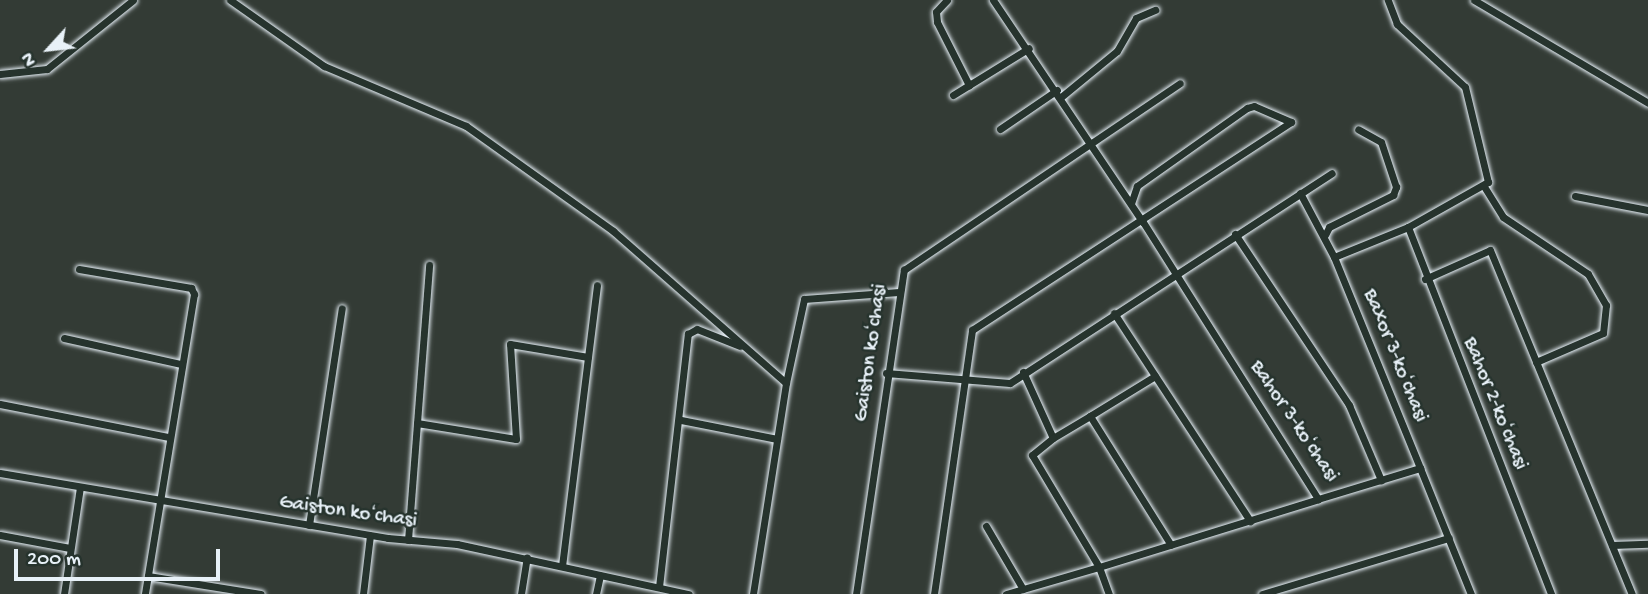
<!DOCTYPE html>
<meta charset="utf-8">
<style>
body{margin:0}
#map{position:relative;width:1648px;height:594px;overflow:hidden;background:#333b35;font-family:"Gochi Hand",sans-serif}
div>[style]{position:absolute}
.roads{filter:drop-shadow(0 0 2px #e8f1f8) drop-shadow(0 0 2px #e8f1f8)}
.minor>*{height:7px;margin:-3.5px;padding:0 3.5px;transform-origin:3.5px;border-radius:3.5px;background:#26332d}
span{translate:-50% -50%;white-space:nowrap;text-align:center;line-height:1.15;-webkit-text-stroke:5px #26332d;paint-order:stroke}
.street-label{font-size:21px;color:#e8f1f8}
.north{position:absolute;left:14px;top:14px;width:70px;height:70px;-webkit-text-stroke:5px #26332d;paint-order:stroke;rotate:243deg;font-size:19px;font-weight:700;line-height:28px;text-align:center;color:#e8f1f8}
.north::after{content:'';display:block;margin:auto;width:24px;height:32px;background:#e8f1f8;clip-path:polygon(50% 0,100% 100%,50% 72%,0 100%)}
.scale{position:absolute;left:14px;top:549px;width:206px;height:32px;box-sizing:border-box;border:4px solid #e8f1f8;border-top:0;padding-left:9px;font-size:21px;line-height:24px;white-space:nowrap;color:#e8f1f8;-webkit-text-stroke:5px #26332d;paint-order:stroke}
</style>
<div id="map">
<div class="roads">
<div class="minor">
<div style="left:230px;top:0;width:115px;rotate:35.1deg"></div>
<div style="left:324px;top:66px;width:154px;rotate:22.9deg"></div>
<div style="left:466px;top:126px;width:181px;rotate:35.5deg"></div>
<div style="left:613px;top:231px;width:230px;rotate:41.3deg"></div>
<div style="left:786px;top:383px;width:214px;rotate:98.9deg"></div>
<div style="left:947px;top:0;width:16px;rotate:133deg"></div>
<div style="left:936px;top:12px;width:10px;rotate:84deg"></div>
<div style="left:937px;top:22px;width:71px;rotate:63.1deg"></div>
<div style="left:993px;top:0;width:268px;rotate:56deg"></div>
<div style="left:1143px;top:222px;width:328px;rotate:57.7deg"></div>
<div style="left:1318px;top:499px;width:107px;rotate:-16.9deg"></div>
<div style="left:1420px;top:468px;width:136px;rotate:68deg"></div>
<div style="left:1474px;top:0;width:202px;rotate:30.6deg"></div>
<div style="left:0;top:74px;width:47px;rotate:-6.1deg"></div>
<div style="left:47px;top:69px;width:110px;rotate:-38.7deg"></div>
<div style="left:953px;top:95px;width:89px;rotate:-31.7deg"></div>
<div style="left:1061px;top:97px;width:72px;rotate:-39.4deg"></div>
<div style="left:1117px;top:51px;width:38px;rotate:-60deg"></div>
<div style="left:1136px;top:18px;width:21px;rotate:-23deg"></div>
<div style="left:1000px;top:129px;width:69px;rotate:-34.4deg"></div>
<div style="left:1485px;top:188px;width:34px;rotate:58deg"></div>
<div style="left:1503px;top:217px;width:102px;rotate:33.8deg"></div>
<div style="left:1588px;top:274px;width:36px;rotate:60deg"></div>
<div style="left:1606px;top:305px;width:28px;rotate:96deg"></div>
<div style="left:1603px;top:333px;width:73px;rotate:156.6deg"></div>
<div style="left:1300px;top:193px;width:72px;rotate:62deg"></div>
<div style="left:1334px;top:257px;width:228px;rotate:67.8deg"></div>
<div style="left:1575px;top:196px;width:74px;rotate:10.9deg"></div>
<div style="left:1408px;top:227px;width:394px;rotate:68.7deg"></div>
<div style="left:1235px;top:234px;width:206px;rotate:56.3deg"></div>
<div style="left:1349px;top:405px;width:82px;rotate:66.9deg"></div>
<div style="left:1325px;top:235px;width:9px;rotate:-63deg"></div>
<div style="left:1329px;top:227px;width:72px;rotate:-26.6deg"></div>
<div style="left:1393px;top:195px;width:9px;rotate:-69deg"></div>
<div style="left:1396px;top:187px;width:47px;rotate:-108.4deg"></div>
<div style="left:1381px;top:142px;width:26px;rotate:-151deg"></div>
<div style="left:1334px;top:257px;width:80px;rotate:-22.1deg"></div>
<div style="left:1408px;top:227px;width:92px;rotate:-29.4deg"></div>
<div style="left:1488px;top:182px;width:98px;rotate:-103.6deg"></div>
<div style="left:1465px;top:87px;width:93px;rotate:-137.2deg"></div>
<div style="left:1397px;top:24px;width:26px;rotate:-111deg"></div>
<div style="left:79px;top:269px;width:114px;rotate:9.6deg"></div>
<div style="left:191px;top:288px;width:7px;rotate:63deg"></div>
<div style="left:194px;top:294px;width:304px;rotate:99.3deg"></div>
<div style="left:1425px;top:279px;width:71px;rotate:-24deg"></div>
<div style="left:1490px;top:250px;width:372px;rotate:67.6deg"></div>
<div style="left:1114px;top:313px;width:249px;rotate:56.8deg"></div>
<div style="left:64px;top:338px;width:119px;rotate:12.6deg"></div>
<div style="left:1023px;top:372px;width:72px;rotate:65.6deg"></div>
<div style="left:1053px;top:438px;width:43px;rotate:-30.7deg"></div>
<div style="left:886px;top:373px;width:124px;rotate:4.6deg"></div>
<div style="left:1010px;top:383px;width:384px;rotate:-33.1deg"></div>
<div style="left:1155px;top:376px;width:76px;rotate:148.4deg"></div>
<div style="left:1090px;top:416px;width:152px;rotate:57.9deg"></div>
<div style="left:786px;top:383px;width:86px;rotate:-77.9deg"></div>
<div style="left:804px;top:299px;width:95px;rotate:-4.2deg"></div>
<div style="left:0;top:404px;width:171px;rotate:11.1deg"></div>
<div style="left:681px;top:420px;width:98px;rotate:11.2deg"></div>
<div style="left:417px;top:423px;width:100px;rotate:9.2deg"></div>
<div style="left:516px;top:439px;width:95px;rotate:-93.6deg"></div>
<div style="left:510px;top:344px;width:79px;rotate:9.5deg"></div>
<div style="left:1053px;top:438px;width:27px;rotate:141deg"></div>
<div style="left:1032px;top:455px;width:131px;rotate:59.1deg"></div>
<div style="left:1099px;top:567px;width:229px;rotate:-17.2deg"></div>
<div style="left:0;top:473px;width:393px;rotate:9.5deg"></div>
<div style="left:388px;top:538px;width:69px;rotate:5deg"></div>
<div style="left:457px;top:544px;width:237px;rotate:12.2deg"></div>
<div style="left:309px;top:525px;width:219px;rotate:-81.4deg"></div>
<div style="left:986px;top:526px;width:73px;rotate:59.6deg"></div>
<div style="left:0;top:535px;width:71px;rotate:10.5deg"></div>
<div style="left:408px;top:540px;width:276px;rotate:-85.6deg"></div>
<div style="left:1612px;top:545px;width:36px;rotate:-2deg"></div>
<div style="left:562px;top:566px;width:283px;rotate:-82.9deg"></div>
<div style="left:148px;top:576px;width:114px;rotate:9.1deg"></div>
<div style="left:659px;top:587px;width:255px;rotate:-83.5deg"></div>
<div style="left:688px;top:334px;width:10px;rotate:-29deg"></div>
<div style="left:697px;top:329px;width:46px;rotate:21.6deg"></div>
<div style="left:64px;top:594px;width:108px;rotate:-81.5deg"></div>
<div style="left:363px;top:594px;width:59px;rotate:-83.2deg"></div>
<div style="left:521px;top:594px;width:37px;rotate:-81deg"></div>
<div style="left:596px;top:594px;width:19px;rotate:-78deg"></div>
<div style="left:856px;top:594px;width:328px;rotate:-81.6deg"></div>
<div style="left:904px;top:270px;width:333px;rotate:-34.1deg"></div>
<div style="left:934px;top:594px;width:267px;rotate:-81.8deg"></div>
<div style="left:972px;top:330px;width:381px;rotate:-33.1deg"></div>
<div style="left:1291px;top:122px;width:40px;rotate:-156.6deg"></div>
<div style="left:1254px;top:106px;width:7px;rotate:164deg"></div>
<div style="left:1247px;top:108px;width:135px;rotate:144.7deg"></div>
<div style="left:1137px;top:186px;width:18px;rotate:109deg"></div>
<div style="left:1006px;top:594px;width:97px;rotate:-16.2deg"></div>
<div style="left:1099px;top:567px;width:29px;rotate:70deg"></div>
<div style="left:1262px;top:594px;width:195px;rotate:-16.7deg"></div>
</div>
</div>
<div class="street-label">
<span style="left:872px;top:353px;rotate:-82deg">Gaiston koʻchasi</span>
<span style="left:1394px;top:356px;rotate:68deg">Baxor 3-koʻchasi</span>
<span style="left:1494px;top:404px;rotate:68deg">Bahor 2-koʻchasi</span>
<span style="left:1293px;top:422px;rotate:56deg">Bahor 3-koʻchasi</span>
<span style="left:348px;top:513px;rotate:8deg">Gaiston koʻchasi</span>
</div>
<div class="north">N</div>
<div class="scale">200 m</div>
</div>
